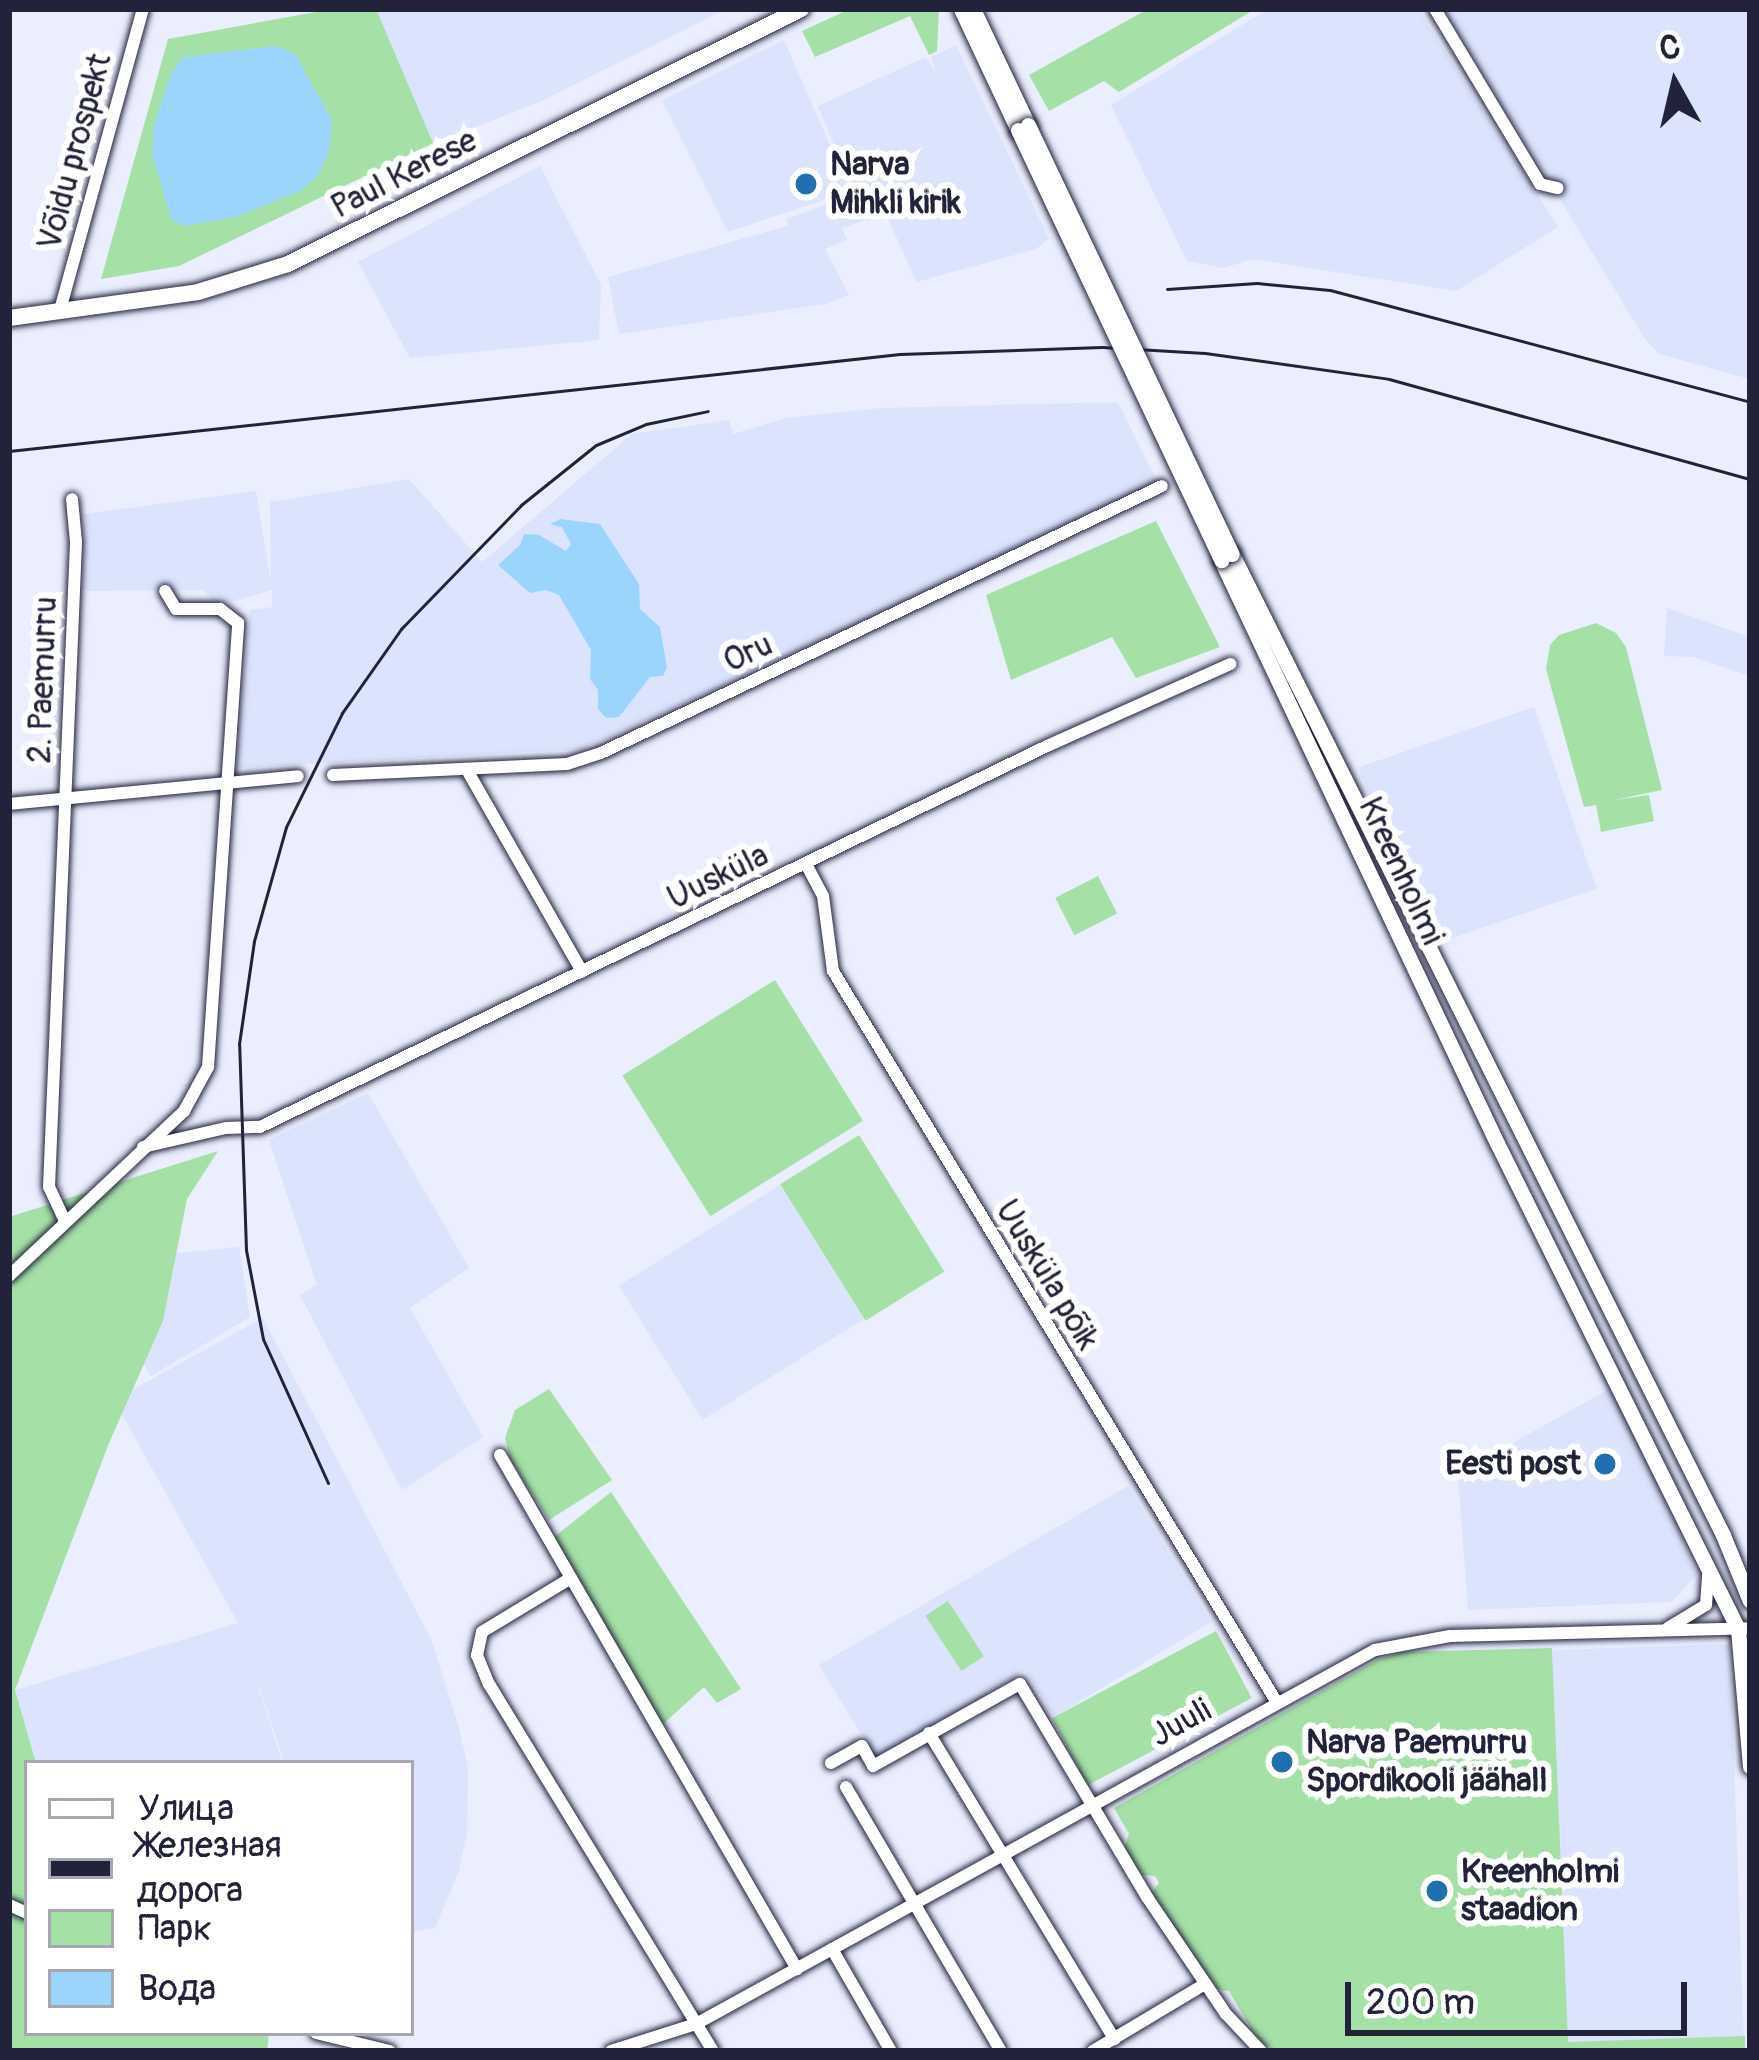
<!DOCTYPE html>
<meta charset="utf-8">
<style>
body{margin:0}
#map{position:relative;width:1759px;height:2060px;overflow:hidden;background:#eaeefd;font-family:Pangolin,sans-serif}
div>[style]{position:absolute}
.built>*{inset:0;background:#dce3fc;transform-origin:0 0}
.green>*{inset:0;background:#a5e1a7;transform-origin:0 0}
.water>*{inset:0;background:#9cd5fc}
.roads{filter:drop-shadow(0 0 3px #22223b) drop-shadow(0 0 3px #22223b)}
.minor>*{height:12px;margin:-6px;padding:0 6px;transform-origin:6px;border-radius:6px;background:#fff}
.major>*{height:15px;margin:-7.5px;padding:0 7.5px;transform-origin:7.5px;border-radius:7.5px;background:#fff}
.highway>*{height:16px;margin:-8px;padding:0 8px;transform-origin:8px;border-radius:8px;background:#fff}
.rail>*{height:3px;margin:-1.5px;padding:0 1.5px;transform-origin:1.5px;border-radius:1.5px;background:#22223b}
.bridges{filter:drop-shadow(0 0 3px #22223b) drop-shadow(0 0 3px #22223b)}
.major-bridge>*{height:15px;margin:-7.5px;padding:0 7.5px;transform-origin:7.5px;border-radius:7.5px;background:#fff}
.dots>*{width:33px;height:33px;translate:-50% -50%;box-sizing:border-box;border:6px solid #fff;border-radius:50%}
span{translate:-50% -50%;white-space:nowrap;text-align:center;line-height:1.15;-webkit-text-stroke:12px #fff;paint-order:stroke}
.street-label{font-size:33px;color:#22223b}
.poi-label{font-size:33px;color:#22223b;font-weight:700}
.left{translate:0 -50%;text-align:left}
.right{translate:-100% -50%;text-align:right}
.frame{position:absolute;inset:0;border:12px solid #22223b;pointer-events:none}
.legend{position:absolute;left:24px;top:1760px;width:390px;height:276px;box-sizing:border-box;background:#fff;border:3px solid #a7a7b1;margin:0;padding:15px 21px;list-style:none;font-size:36px;color:#22223b}
.legend li{display:flex;align-items:center;gap:24px;height:60px}
.legend b{width:60px;border:3px solid #a7a7b1}
.north{position:absolute;left:1615px;top:24px;width:120px;height:120px;-webkit-text-stroke:9px #fff;paint-order:stroke;rotate:352deg;font-size:33px;font-weight:700;line-height:48px;text-align:center;color:#22223b}
.north::after{content:'';display:block;margin:auto;width:42px;height:54px;background:#22223b;clip-path:polygon(50% 0,100% 100%,50% 72%,0 100%)}
.scale{position:absolute;left:1345px;top:1982px;width:342px;height:54px;box-sizing:border-box;border:6px solid #22223b;border-top:0;padding-left:15px;font-size:36px;line-height:42px;white-space:nowrap;color:#22223b;-webkit-text-stroke:9px #fff;paint-order:stroke}
</style>
<div id="map">
<div class="built">
<div style="clip-path:polygon(367px 9px,726px 9px,537px 103px,433px 143px)"></div>
<div style="clip-path:polygon(1268px 9px,1418px 9px,1558px 227px,1456px 291px,1252px 259px,1224px 268px,1187px 261px,1111px 105px)"></div>
<div style="clip-path:polygon(1444px 9px,1750px 9px,1750px 379px,1659px 354px,1645px 339px)"></div>
<div style="clip-path:polygon(784px 40px,850px 191px,728px 232px,662px 100px)"></div>
<div style="clip-path:polygon(956px 45px,1049px 239px,1036px 249px,916px 282px,875px 188px,869px 191px,881px 214px,842px 228px,847px 240px,825px 249px,849px 295px,826px 304px,619px 334px,608px 277px,788px 226px,786px 219px,855px 195px,818px 106px,926px 57px,936px 74px,931px 57px)"></div>
<div style="clip-path:polygon(540px 166px,601px 285px,599px 340px,410px 358px,358px 262px)"></div>
<div style="clip-path:polygon(1118px 402px,1159px 486px,582px 749px,236px 768px,250px 610px,272px 607px,272px 590px,216px 606px,204px 590px,83px 591px,84px 514px,256px 491px,271px 582px,270px 502px,409px 479px,482px 562px,632px 434px,729px 420px,733px 434px,786px 418px,881px 408px)"></div>
<div style="clip-path:polygon(1667px 608px,1750px 637px,1750px 676px,1694px 657px,1664px 656px)"></div>
<div style="left:1534px;top:707px;width:192px;height:185px;rotate:71deg"></div>
<div style="clip-path:polygon(368px 1093px,469px 1268px,410px 1308px,483px 1437px,402px 1490px,300px 1295px,317px 1285px,269px 1140px)"></div>
<div style="left:780px;top:1185px;width:158px;height:190px;rotate:58deg"></div>
<div style="clip-path:polygon(239px 1247px,250px 1317px,151px 1376px,96px 1281px,144px 1256px)"></div>
<div style="clip-path:polygon(263px 1318px,431px 1639px,458px 1724px,468px 1768px,467px 1831px,459px 1871px,435px 1928px,411px 1932px,411px 1763px,284px 1763px,245px 1640px,282px 1763px,36px 1763px,15px 1690px,238px 1623px,114px 1400px)"></div>
<div style="clip-path:polygon(1616px 1385px,1697px 1574px,1672px 1602px,1468px 1610px,1458px 1474px)"></div>
<div style="clip-path:polygon(1128px 1486px,1211px 1622px,1054px 1717px,1025px 1670px,877px 1760px,819px 1665px)"></div>
<div style="left:1730px;top:1644px;width:407px;height:178px;rotate:88deg"></div>
</div>
<div class="green">
<div style="clip-path:polygon(332px 9px,376px 9px,433px 143px,179px 266px,101px 279px,168px 39px)"></div>
<div style="clip-path:polygon(850px 9px,939px 9px,937px 51px,929px 55px,910px 16px,815px 57px,802px 31px)"></div>
<div style="clip-path:polygon(1148px 9px,1255px 9px,1119px 92px,1104px 81px,1049px 111px,1029px 75px)"></div>
<div style="clip-path:polygon(1156px 521px,1220px 647px,1136px 678px,1112px 637px,1011px 680px,986px 595px)"></div>
<div style="clip-path:polygon(1596px 623px,1616px 633px,1626px 647px,1662px 790px,1614px 800px,1649px 795px,1654px 821px,1601px 832px,1596px 805px,1584px 807px,1546px 669px,1550px 645px,1559px 635px)"></div>
<div style="left:1098px;top:876px;width:42px;height:48px;rotate:63deg"></div>
<div style="left:775px;top:980px;width:166px;height:180px;rotate:58deg"></div>
<div style="left:859px;top:1135px;width:161px;height:93px;rotate:58deg"></div>
<div style="clip-path:polygon(218px 1151px,187px 1199px,163px 1321px,109px 1443px,15px 1690px,36px 1763px,27px 1763px,27px 2033px,269px 2033px,267px 2051px,9px 2051px,9px 1217px)"></div>
<div style="clip-path:polygon(549px 1389px,612px 1480px,549px 1520px,510px 1459px,505px 1438px,515px 1410px)"></div>
<div style="clip-path:polygon(611px 1492px,741px 1689px,717px 1703px,704px 1687px,661px 1726px,554px 1537px)"></div>
<div style="left:948px;top:1601px;width:66px;height:27px;rotate:57deg"></div>
<div style="left:1216px;top:1631px;width:76px;height:186px;rotate:62deg"></div>
<div style="clip-path:polygon(1552px 1648px,1568px 2042px,1745px 2036px,1745px 2051px,1275px 2051px,1257px 2039px,1229px 1991px,1215px 1989px,1151px 1893px,1159px 1883px,1155px 1876px,1141px 1875px,1124px 1848px,1129px 1834px,1114px 1808px,1379px 1659px,1403px 1652px)"></div>
</div>
<div class="water">
<div style="clip-path:polygon(276px 46px,295px 54px,332px 120px,329px 152px,318px 175px,302px 190px,236px 217px,184px 226px,171px 219px,152px 154px,154px 125px,171px 74px,183px 57px)"></div>
<div style="clip-path:polygon(560px 519px,600px 524px,639px 584px,640px 609px,660px 627px,667px 668px,663px 676px,650px 677px,619px 717px,606px 718px,598px 709px,598px 690px,590px 679px,591px 650px,559px 595px,546px 590px,530px 593px,498px 565px,520px 545px,524px 534px,539px 535px,566px 551px,571px 544px,562px 527px,550px 524px)"></div>
</div>
<div class="roads">
<div class="minor">
<div style="left:1435px;top:9px;width:204px;rotate:59deg"></div>
<div style="left:1540px;top:184px;width:18px;rotate:13deg"></div>
<div style="left:60px;top:310px;width:312px;rotate:-74.6deg"></div>
<div style="left:467px;top:770px;width:232px;rotate:60.3deg"></div>
<div style="left:333px;top:775px;width:234px;rotate:-2.7deg"></div>
<div style="left:567px;top:764px;width:36px;rotate:-18deg"></div>
<div style="left:601px;top:753px;width:621px;rotate:-25.45deg"></div>
<div style="left:9px;top:804px;width:290px;rotate:-5.5deg"></div>
<div style="left:806px;top:864px;width:36px;rotate:62deg"></div>
<div style="left:823px;top:896px;width:76px;rotate:82.4deg"></div>
<div style="left:833px;top:971px;width:854px;rotate:58.75deg"></div>
<div style="left:143px;top:1147px;width:85px;rotate:-12.9deg"></div>
<div style="left:226px;top:1128px;width:34px;rotate:-2deg"></div>
<div style="left:260px;top:1127px;width:874px;rotate:-25.83deg"></div>
<div style="left:1047px;top:746px;width:201px;rotate:-24.1deg"></div>
<div style="left:64px;top:1219px;width:35px;rotate:-115deg"></div>
<div style="left:49px;top:1187px;width:646px;rotate:-87.6deg"></div>
<div style="left:76px;top:542px;width:43px;rotate:-95.3deg"></div>
<div style="left:9px;top:1276px;width:241px;rotate:-43.3deg"></div>
<div style="left:184px;top:1111px;width:50px;rotate:-61.4deg"></div>
<div style="left:208px;top:1067px;width:445px;rotate:-86.1deg"></div>
<div style="left:238px;top:623px;width:23px;rotate:-142deg"></div>
<div style="left:220px;top:609px;width:44px;rotate:180deg"></div>
<div style="left:176px;top:609px;width:21px;rotate:-121deg"></div>
<div style="left:500px;top:1455px;width:594px;rotate:59.98deg"></div>
<div style="left:571px;top:1578px;width:104px;rotate:148.8deg"></div>
<div style="left:482px;top:1632px;width:24px;rotate:102deg"></div>
<div style="left:477px;top:1655px;width:31px;rotate:68deg"></div>
<div style="left:489px;top:1684px;width:430px;rotate:58.6deg"></div>
<div style="left:1668px;top:1628px;width:44px;rotate:-31.2deg"></div>
<div style="left:1706px;top:1605px;width:30px;rotate:-86deg"></div>
<div style="left:929px;top:1733px;width:358px;rotate:58.8deg"></div>
<div style="left:831px;top:1763px;width:35px;rotate:-29deg"></div>
<div style="left:862px;top:1746px;width:23px;rotate:61deg"></div>
<div style="left:873px;top:1766px;width:168px;rotate:-29.2deg"></div>
<div style="left:1020px;top:1684px;width:248px;rotate:59.2deg"></div>
<div style="left:1147px;top:1897px;width:141px;rotate:56deg"></div>
<div style="left:1226px;top:2014px;width:51px;rotate:46.6deg"></div>
<div style="left:846px;top:1787px;width:306px;rotate:59.6deg"></div>
<div style="left:9px;top:1905px;width:20px;rotate:24deg"></div>
<div style="left:832px;top:1949px;width:118px;rotate:60deg"></div>
<div style="left:316px;top:2033px;width:76px;rotate:13.7deg"></div>
<div style="left:611px;top:2051px;width:89px;rotate:-17.6deg"></div>
<div style="left:696px;top:2024px;width:775px;rotate:-28.85deg"></div>
<div style="left:1375px;top:1650px;width:76px;rotate:-10.6deg"></div>
<div style="left:1450px;top:1636px;width:300px;rotate:-1.5deg"></div>
<div style="left:1093px;top:2051px;width:131px;rotate:-30.9deg"></div>
</div>
<div class="major">
<div style="left:961px;top:9px;width:134px;rotate:64.8deg"></div>
<div style="left:973px;top:9px;width:128px;rotate:64.6deg"></div>
<div style="left:1232px;top:554px;width:1097px;rotate:63.41deg"></div>
<div style="left:1723px;top:1535px;width:71px;rotate:67.8deg"></div>
<div style="left:1221px;top:560px;width:645px;rotate:64.67deg"></div>
<div style="left:1497px;top:1143px;width:542px;rotate:63.62deg"></div>
<div style="left:1738px;top:1629px;width:138px;rotate:85deg"></div>
</div>
<div class="highway">
<div style="left:9px;top:318px;width:191px;rotate:-7.8deg"></div>
<div style="left:198px;top:292px;width:94px;rotate:-17.3deg"></div>
<div style="left:288px;top:264px;width:573px;rotate:-26.43deg"></div>
</div>
</div>
<div class="rail">
<div style="left:1167px;top:289px;width:90px;rotate:-3.8deg"></div>
<div style="left:1257px;top:283px;width:73px;rotate:5.5deg"></div>
<div style="left:1330px;top:290px;width:435px;rotate:14.9deg"></div>
<div style="left:9px;top:451px;width:896px;rotate:-6.21deg"></div>
<div style="left:900px;top:354px;width:202px;rotate:-2deg"></div>
<div style="left:1102px;top:347px;width:103px;rotate:3.3deg"></div>
<div style="left:1205px;top:353px;width:186px;rotate:8deg"></div>
<div style="left:1389px;top:379px;width:375px;rotate:15.5deg"></div>
<div style="left:328px;top:1483px;width:158px;rotate:-114.3deg"></div>
<div style="left:263px;top:1339px;width:91px;rotate:-100.8deg"></div>
<div style="left:246px;top:1250px;width:206px;rotate:-91.9deg"></div>
<div style="left:239px;top:1044px;width:104px;rotate:-81.7deg"></div>
<div style="left:254px;top:941px;width:118px;rotate:-74.3deg"></div>
<div style="left:286px;top:827px;width:127px;rotate:-63.8deg"></div>
<div style="left:342px;top:713px;width:103px;rotate:-54.9deg"></div>
<div style="left:401px;top:629px;width:173px;rotate:-45.9deg"></div>
<div style="left:521px;top:505px;width:96px;rotate:-38.7deg"></div>
<div style="left:596px;top:445px;width:54px;rotate:-22.8deg"></div>
<div style="left:646px;top:424px;width:63px;rotate:-11.8deg"></div>
</div>
<div class="bridges">
<div class="major-bridge">
<div style="left:1028px;top:125px;width:475px;rotate:64.6deg"></div>
<div style="left:1018px;top:130px;width:476px;rotate:64.7deg"></div>
</div>
</div>
<div class="dots">
<div style="left:806px;top:184px;background:#1f6fb2"></div>
<div style="left:1605px;top:1464px;background:#1f6fb2"></div>
<div style="left:1282px;top:1762px;background:#1f6fb2"></div>
<div style="left:1437px;top:1891px;background:#1f6fb2"></div>
</div>
<div class="street-label">
<span style="left:75px;top:152px;rotate:-75deg">Võidu prospekt</span>
<span style="left:404px;top:174px;rotate:-27deg">Paul Kerese</span>
<span style="left:748px;top:653px;rotate:-25deg">Oru</span>
<span style="left:43px;top:680px;rotate:-88deg">2. Paemurru</span>
<span style="left:1401px;top:871px;rotate:65deg">Kreenholmi</span>
<span style="left:718px;top:877px;rotate:-26deg">Uusküla</span>
<span style="left:1047px;top:1275px;rotate:59deg">Uusküla põik</span>
<span style="left:1181px;top:1723px;rotate:-29deg">Juuli</span>
</div>
<div class="poi-label">
<span class="left" style="left:830px;top:184px">Narva<br>Mihkli kirik</span>
<span class="right" style="left:1581px;top:1464px">Eesti post</span>
<span class="left" style="left:1306px;top:1762px">Narva Paemurru<br>Spordikooli jäähall</span>
<span class="left" style="left:1461px;top:1891px">Kreenholmi<br>staadion</span>
</div>
<div class="frame"></div>
<ul class="legend">
<li><b style="height:15px;background:#fff"></b>Улица</li>
<li><b style="height:15px;background:#22223b"></b>Железная дорога</li>
<li><b style="height:33px;background:#a5e1a7"></b>Парк</li>
<li><b style="height:33px;background:#9cd5fc"></b>Вода</li>
</ul>
<div class="north">С</div>
<div class="scale">200 m</div>
</div>
